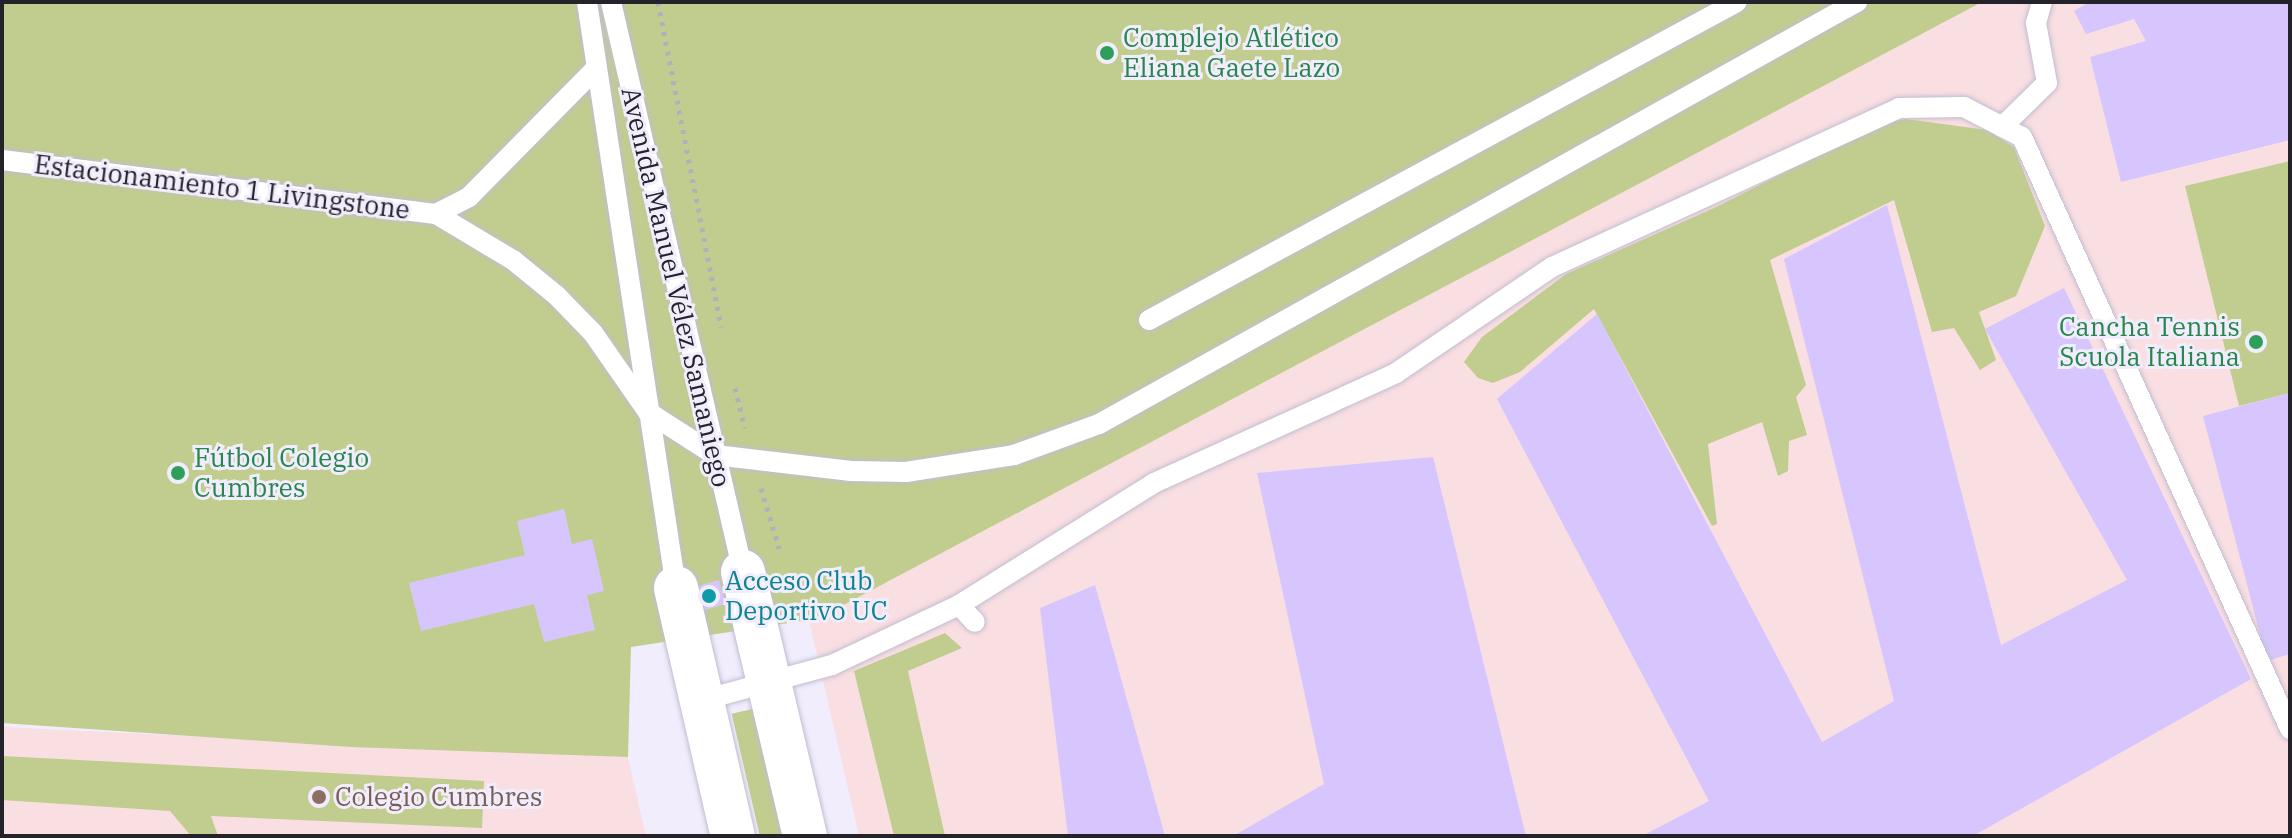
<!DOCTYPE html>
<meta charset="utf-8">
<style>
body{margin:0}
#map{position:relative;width:2292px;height:838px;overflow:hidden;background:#f1edfd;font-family:"IBM Plex Serif",serif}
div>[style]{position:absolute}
.education>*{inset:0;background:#f9dee2}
.green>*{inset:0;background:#c1cd8e;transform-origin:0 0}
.building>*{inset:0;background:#d7c6fd;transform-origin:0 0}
.path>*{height:5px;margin-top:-2.5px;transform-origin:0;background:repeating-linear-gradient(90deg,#b3b0bd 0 4px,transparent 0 10px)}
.roads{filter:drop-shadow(0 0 2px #c2bdd0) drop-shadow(0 0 2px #c2bdd0)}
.lane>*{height:20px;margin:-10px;padding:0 10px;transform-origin:10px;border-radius:10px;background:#fff}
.secondary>*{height:44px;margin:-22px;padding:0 22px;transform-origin:22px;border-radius:22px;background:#fff}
.dots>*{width:22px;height:22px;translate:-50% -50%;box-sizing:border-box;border:4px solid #f1edfd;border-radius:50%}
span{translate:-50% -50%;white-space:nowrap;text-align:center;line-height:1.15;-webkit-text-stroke:6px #f1edfd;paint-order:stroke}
.leisure-label{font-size:26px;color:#27864d}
.left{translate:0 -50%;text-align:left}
.right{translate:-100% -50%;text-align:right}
.street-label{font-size:26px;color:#25232a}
.culture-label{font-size:26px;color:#0d838f}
.education-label{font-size:26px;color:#785e54}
.frame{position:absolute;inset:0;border:4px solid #25232a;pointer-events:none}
</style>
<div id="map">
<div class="education">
<div style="clip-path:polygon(1982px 2px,2290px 2px,2290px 836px,859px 836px,809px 620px)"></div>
<div style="clip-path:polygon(2px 727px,628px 757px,646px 836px,2px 836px)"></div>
</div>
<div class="green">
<div style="clip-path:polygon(2px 2px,1982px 2px,836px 609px,808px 620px,631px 647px,628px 757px,351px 747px,2px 723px)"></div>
<div style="clip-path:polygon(1906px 119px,1987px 130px,2014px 147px,2045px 226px,2016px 296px,1979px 312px,1996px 360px,1980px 370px,1954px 328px,1932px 332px,1894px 200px,1770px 260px,1806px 385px,1796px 397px,1807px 435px,1789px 441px,1788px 471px,1778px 476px,1762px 422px,1708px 444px,1717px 524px,1712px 526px,1594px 309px,1520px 372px,1493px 383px,1478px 378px,1464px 362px,1482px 337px,1566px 274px,1714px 208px,1883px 123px)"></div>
<div style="clip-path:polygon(2290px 161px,2290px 393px,2239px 406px,2185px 186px)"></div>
<div style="clip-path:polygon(945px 633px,962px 648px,908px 671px,945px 836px,894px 836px,854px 671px)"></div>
<div style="left:757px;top:708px;width:131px;height:26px;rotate:77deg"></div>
<div style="clip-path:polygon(2px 756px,484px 781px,482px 828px,211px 816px,218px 836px,191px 836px,170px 811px,2px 800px)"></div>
</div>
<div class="building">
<div style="clip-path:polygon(2089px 2px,2290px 2px,2290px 140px,2121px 182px,2090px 57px,2146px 41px,2134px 19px,2086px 34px,2074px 11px)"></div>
<div style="clip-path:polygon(1887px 205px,2001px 645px,2127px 580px,1985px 329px,2064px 288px,2251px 679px,1973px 836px,1642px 836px,1709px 801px,1497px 399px,1597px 314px,1822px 742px,1894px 701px,1784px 259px)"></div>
<div style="clip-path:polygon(2290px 393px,2290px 654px,2267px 661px,2203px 416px)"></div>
<div style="clip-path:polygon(1433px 457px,1526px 836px,1233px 836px,1324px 784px,1257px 473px)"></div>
<div style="clip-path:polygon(564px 509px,572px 544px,592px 539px,604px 591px,587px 595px,595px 630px,544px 642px,534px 604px,421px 631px,409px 583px,525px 555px,517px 521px)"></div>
<div style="left:719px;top:580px;width:25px;height:28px;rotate:74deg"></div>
<div style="clip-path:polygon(1095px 585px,1165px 836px,1068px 836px,1040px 608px)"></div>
</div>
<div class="path">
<div style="left:658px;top:2px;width:331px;rotate:79deg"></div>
<div style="left:735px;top:388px;width:41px;rotate:76deg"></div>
<div style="left:761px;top:488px;width:63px;rotate:73.3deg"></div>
</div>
<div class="roads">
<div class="lane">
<div style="left:587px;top:2px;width:593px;rotate:81.36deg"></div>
<div style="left:611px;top:2px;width:585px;rotate:76.96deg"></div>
<div style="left:2002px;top:127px;width:63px;rotate:-44.4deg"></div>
<div style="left:2047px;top:83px;width:61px;rotate:-100.4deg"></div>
<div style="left:2036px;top:23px;width:22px;rotate:-74deg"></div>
<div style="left:2px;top:160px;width:437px;rotate:7.1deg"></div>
<div style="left:436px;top:214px;width:90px;rotate:30.9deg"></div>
<div style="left:513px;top:260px;width:55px;rotate:39.1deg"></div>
<div style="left:556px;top:295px;width:53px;rotate:45.8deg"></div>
<div style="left:593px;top:333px;width:96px;rotate:55.2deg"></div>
<div style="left:648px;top:412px;width:80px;rotate:32.7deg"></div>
<div style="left:715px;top:455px;width:137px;rotate:6.7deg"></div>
<div style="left:851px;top:471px;width:55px;rotate:1deg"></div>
<div style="left:906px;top:472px;width:109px;rotate:-8.9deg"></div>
<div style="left:1014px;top:455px;width:90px;rotate:-20deg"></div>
<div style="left:1099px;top:424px;width:868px;rotate:-29.11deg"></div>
<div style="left:436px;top:214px;width:37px;rotate:-27deg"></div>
<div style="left:469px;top:197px;width:182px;rotate:-45.4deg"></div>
<div style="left:1149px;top:320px;width:668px;rotate:-28.41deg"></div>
<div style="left:959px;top:605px;width:230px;rotate:-32deg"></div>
<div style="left:1154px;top:483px;width:266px;rotate:-24.4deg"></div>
<div style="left:1396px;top:373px;width:189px;rotate:-34.2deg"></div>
<div style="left:1552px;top:267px;width:382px;rotate:-24.6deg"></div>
<div style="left:1899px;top:108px;width:65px;rotate:-0.9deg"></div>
<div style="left:1964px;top:107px;width:65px;rotate:27.3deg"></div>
<div style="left:2022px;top:137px;width:650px;rotate:65.64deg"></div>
<div style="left:703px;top:700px;width:134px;rotate:-15.2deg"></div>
<div style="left:832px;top:665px;width:140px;rotate:-25.3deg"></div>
<div style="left:959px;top:605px;width:23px;rotate:47deg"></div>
</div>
<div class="secondary">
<div style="left:743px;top:572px;width:271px;rotate:76.8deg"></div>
<div style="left:676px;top:588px;width:254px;rotate:77.1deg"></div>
</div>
</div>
<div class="dots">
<div style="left:1107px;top:53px;background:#2e9e5b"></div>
<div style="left:2256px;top:342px;background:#2e9e5b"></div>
<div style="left:178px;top:473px;background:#2e9e5b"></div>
<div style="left:709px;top:596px;background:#0f9aa8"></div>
<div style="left:319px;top:797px;background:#8d6e63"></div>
</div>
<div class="leisure-label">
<span class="left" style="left:1123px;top:53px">Complejo Atlético<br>Eliana Gaete Lazo</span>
<span class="right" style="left:2240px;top:342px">Cancha Tennis<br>Scuola Italiana</span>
<span class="left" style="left:194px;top:473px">Fútbol Colegio<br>Cumbres</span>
</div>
<div class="street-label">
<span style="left:222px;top:187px;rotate:7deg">Estacionamiento 1 Livingstone</span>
<span style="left:676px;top:287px;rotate:77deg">Avenida Manuel Vélez Samaniego</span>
</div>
<div class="culture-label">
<span class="left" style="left:725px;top:596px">Acceso Club<br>Deportivo UC</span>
</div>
<div class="education-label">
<span class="left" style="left:335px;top:797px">Colegio Cumbres</span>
</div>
<div class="frame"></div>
</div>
